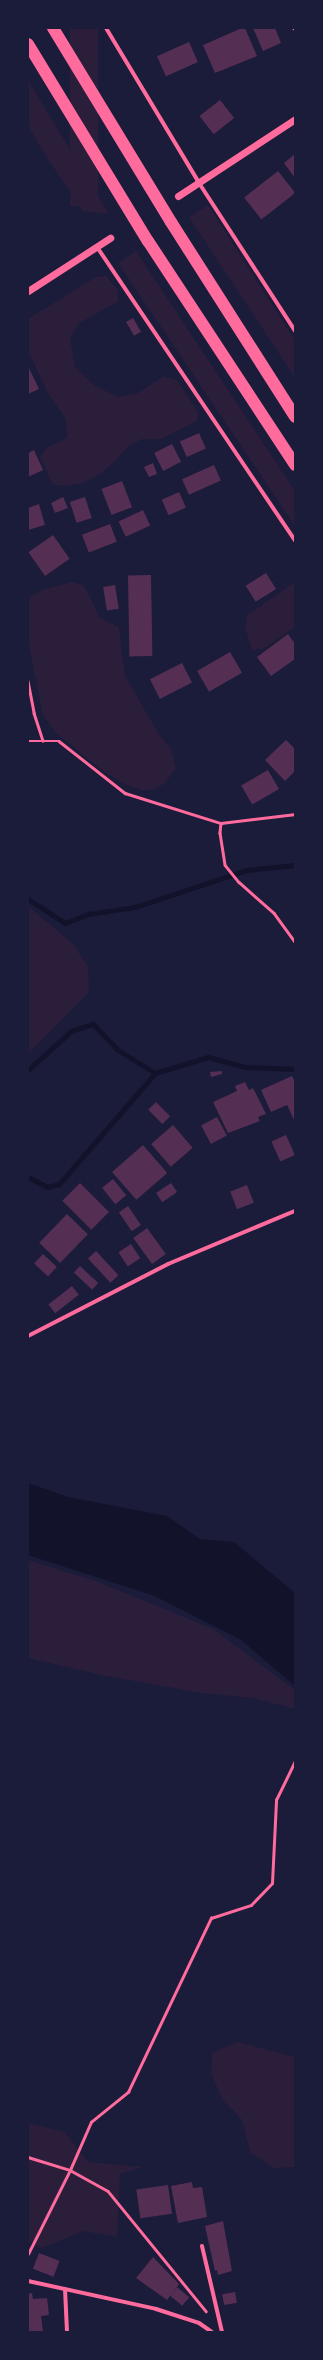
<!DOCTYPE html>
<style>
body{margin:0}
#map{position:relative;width:323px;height:2360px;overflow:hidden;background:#1b1b3a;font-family:Raleway,sans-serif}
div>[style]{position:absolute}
.green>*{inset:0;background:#2a1e3b;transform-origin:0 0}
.water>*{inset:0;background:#12122b}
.stream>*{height:5px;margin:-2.5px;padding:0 2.5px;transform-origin:2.5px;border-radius:2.5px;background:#12122b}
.building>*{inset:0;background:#542f53;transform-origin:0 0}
.path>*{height:2.5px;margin:-1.25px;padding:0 1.25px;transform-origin:1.25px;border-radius:1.25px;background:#ff6b9d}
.minor>*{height:4px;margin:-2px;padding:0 2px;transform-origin:2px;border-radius:2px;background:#ff6b9d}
.tertiary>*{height:7px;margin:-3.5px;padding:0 3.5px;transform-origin:3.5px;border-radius:3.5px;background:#ff6b9d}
.motorway>*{height:12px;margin:-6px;padding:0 6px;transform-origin:6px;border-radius:6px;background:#ff6b9d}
span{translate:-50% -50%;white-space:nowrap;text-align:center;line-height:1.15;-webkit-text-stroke:3.5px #1b1b3a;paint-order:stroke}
.frame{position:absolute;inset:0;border:29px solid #1b1b3a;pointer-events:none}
</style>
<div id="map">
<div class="green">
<div style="left:70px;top:28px;width:28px;height:178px"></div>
<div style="clip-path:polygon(28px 80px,109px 214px,83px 211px,49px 161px,28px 126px)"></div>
<div style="clip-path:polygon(208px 205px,295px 340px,295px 378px,189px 217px)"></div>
<div style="clip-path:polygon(136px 251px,295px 491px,295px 526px,118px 263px)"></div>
<div style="clip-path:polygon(106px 276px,118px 290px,118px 302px,79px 323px,70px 339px,75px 367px,95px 386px,119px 397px,138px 393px,164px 376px,177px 380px,198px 412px,197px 421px,161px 439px,142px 439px,129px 446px,111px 465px,97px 476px,83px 483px,66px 486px,52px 484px,40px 456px,48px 447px,67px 438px,66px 419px,49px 395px,28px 351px,28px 319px,96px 277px)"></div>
<div style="clip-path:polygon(71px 582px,84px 585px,100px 618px,119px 627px,125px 676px,160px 736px,171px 748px,176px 768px,165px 783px,154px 790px,142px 790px,126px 785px,103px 771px,56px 733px,43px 715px,28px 641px,28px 598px,39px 591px)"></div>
<div style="clip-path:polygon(295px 582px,295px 627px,263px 649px,252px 650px,245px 627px,247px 615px)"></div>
<div style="clip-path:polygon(28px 906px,73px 944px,88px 966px,89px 992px,28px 1054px)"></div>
<div style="clip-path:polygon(28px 1560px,96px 1581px,213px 1629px,295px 1690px,295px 1709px,252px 1698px,202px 1693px,106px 1676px,28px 1658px)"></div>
<div style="clip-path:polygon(238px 2042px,295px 2057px,295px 2167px,273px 2168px,250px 2152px,242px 2120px,222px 2099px,211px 2073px,212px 2053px)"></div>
<div style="clip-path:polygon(28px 2123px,65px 2132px,88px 2162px,143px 2167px,120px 2174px,117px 2237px,83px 2231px,42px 2248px,28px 2241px)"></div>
</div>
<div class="water">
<div style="clip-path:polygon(28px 1483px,68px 1497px,167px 1516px,200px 1539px,234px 1542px,295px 1593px,295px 1686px,241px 1640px,155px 1596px,28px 1555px)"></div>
</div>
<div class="stream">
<div style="left:28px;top:899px;width:44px;rotate:33deg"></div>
<div style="left:65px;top:923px;width:26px;rotate:-21deg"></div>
<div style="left:89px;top:914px;width:47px;rotate:-8.7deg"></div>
<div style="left:135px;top:907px;width:118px;rotate:-18.3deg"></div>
<div style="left:247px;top:870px;width:48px;rotate:-5.9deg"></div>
<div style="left:28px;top:1070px;width:58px;rotate:-42.2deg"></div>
<div style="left:71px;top:1031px;width:23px;rotate:-18deg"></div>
<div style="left:93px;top:1024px;width:36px;rotate:46deg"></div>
<div style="left:118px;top:1050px;width:44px;rotate:31.9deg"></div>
<div style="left:155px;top:1073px;width:55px;rotate:-16.8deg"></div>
<div style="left:208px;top:1057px;width:39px;rotate:15deg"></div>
<div style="left:246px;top:1067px;width:49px;rotate:2.3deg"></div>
<div style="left:28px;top:1177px;width:22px;rotate:27deg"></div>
<div style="left:48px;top:1187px;width:11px;rotate:-15deg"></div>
<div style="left:59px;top:1184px;width:147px;rotate:-49.1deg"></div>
</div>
<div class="building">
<div style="clip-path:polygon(242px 28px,245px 28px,257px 56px,215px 73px,203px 45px)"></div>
<div style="clip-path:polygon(253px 28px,275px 28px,281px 43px,263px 51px)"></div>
<div style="left:189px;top:42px;width:22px;height:35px;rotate:66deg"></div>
<div style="left:220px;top:100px;width:23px;height:26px;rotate:52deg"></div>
<div style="clip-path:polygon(295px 154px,295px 178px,284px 163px)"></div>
<div style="left:278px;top:171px;width:28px;height:43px;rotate:52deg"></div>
<div style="left:133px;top:318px;width:16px;height:8px;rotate:60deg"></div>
<div style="clip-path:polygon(28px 366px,39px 389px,28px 394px)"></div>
<div style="left:199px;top:433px;width:17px;height:21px;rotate:66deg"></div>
<div style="left:172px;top:444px;width:20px;height:20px;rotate:63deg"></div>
<div style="clip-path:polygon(34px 450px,43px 470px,28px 477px,28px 453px)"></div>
<div style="clip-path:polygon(153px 463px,157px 474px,149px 477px,144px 467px)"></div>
<div style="left:214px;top:465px;width:17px;height:35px;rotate:66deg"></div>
<div style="left:122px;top:481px;width:28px;height:22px;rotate:69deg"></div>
<div style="left:179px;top:492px;width:17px;height:19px;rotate:66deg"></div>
<div style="clip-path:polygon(63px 497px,68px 508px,55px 513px,51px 503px)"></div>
<div style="left:85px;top:497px;width:22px;height:16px;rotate:72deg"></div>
<div style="clip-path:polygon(39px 504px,45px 525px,28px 530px,28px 508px)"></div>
<div style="left:143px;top:510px;width:17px;height:27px;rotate:65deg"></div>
<div style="left:110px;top:524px;width:19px;height:30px;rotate:69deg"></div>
<div style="left:53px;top:535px;width:29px;height:30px;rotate:55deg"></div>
<div style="left:266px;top:573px;width:19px;height:24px;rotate:58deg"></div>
<div style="left:151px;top:575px;width:81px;height:23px;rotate:89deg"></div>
<div style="left:115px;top:585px;width:24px;height:12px;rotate:81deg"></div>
<div style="clip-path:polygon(288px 634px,295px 644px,295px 659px,271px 676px,257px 657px)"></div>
<div style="left:230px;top:652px;width:24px;height:38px;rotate:60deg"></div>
<div style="left:182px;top:663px;width:22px;height:36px;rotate:63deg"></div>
<div style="clip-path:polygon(286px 740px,295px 749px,295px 771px,285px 781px,265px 760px)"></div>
<div style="left:268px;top:770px;width:22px;height:31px;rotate:60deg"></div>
<div style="clip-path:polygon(222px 1071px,222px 1074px,211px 1077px,210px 1072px)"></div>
<div style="clip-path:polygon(292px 1076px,295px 1082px,295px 1122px,287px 1105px,271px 1112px,261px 1090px)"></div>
<div style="clip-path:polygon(245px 1082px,249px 1090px,253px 1088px,266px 1114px,258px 1117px,260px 1121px,228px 1133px,213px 1102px,237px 1091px,235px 1086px)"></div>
<div style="left:156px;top:1102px;width:20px;height:11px;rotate:45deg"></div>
<div style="left:217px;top:1117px;width:21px;height:18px;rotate:62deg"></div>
<div style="left:173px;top:1125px;width:30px;height:29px;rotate:49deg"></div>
<div style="left:286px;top:1135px;width:22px;height:16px;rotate:66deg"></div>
<div style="left:143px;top:1145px;width:37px;height:41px;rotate:49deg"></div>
<div style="left:113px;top:1179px;width:21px;height:14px;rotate:51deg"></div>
<div style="left:80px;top:1183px;width:41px;height:25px;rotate:45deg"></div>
<div style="left:171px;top:1183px;width:11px;height:18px;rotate:56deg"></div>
<div style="left:247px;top:1185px;width:19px;height:18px;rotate:69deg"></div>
<div style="left:128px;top:1206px;width:23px;height:11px;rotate:56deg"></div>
<div style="left:67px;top:1214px;width:29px;height:40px;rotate:44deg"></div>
<div style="left:147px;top:1228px;width:32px;height:17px;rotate:54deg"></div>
<div style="left:131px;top:1244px;width:17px;height:15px;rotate:57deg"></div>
<div style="left:96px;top:1251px;width:33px;height:11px;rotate:47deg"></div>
<div style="left:43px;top:1254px;width:19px;height:13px;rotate:43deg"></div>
<div style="left:80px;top:1266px;width:25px;height:9px;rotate:43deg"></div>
<div style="left:72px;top:1286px;width:11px;height:30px;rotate:52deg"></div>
<div style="clip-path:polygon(192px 2182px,193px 2188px,202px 2187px,207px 2217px,178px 2223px,171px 2186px)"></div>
<div style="left:168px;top:2185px;width:29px;height:32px;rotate:82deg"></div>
<div style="clip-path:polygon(223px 2221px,232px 2271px,218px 2275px,217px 2270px,215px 2271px,205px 2226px)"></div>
<div style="left:39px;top:2253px;width:22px;height:17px;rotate:21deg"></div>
<div style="clip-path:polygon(153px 2257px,179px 2284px,167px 2300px,136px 2278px)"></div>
<div style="left:177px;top:2287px;width:16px;height:11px;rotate:40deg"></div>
<div style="left:235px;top:2292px;width:11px;height:13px;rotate:80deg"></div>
<div style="clip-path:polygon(32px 2293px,33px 2299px,47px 2298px,49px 2315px,41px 2316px,43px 2332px,28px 2332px,28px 2294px)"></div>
</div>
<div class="path">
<div style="left:28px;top:681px;width:33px;rotate:79deg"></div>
<div style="left:34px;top:713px;width:29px;rotate:72deg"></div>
<div style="left:28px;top:741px;width:31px"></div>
<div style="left:59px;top:741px;width:84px;rotate:38.2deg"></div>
<div style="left:125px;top:793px;width:101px;rotate:17.4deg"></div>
<div style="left:221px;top:823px;width:75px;rotate:-6.9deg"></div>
<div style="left:221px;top:823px;width:10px;rotate:96deg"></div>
<div style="left:220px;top:833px;width:32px;rotate:81deg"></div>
<div style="left:225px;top:865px;width:22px;rotate:51deg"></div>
<div style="left:239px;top:882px;width:47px;rotate:41.5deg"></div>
<div style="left:274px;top:913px;width:36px;rotate:54deg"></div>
<div style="left:28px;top:2157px;width:44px;rotate:17.2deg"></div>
<div style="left:70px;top:2170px;width:43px;rotate:28.9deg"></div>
<div style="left:108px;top:2191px;width:155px;rotate:50.8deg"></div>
<div style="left:28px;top:2254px;width:94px;rotate:-63.4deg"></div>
<div style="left:70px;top:2170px;width:52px;rotate:-66.4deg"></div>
<div style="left:91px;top:2122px;width:48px;rotate:-39deg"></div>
<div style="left:128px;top:2092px;width:193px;rotate:-64.5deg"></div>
<div style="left:211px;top:1918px;width:42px;rotate:-18deg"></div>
<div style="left:251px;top:1905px;width:30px;rotate:-46deg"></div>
<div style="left:272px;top:1883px;width:83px;rotate:-87.2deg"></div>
<div style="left:276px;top:1800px;width:43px;rotate:-64deg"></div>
</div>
<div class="minor">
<div style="left:106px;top:28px;width:181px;rotate:59deg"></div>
<div style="left:199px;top:183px;width:176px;rotate:57deg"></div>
<div style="left:294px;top:28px;width:1px;rotate:45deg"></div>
<div style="left:97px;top:247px;width:354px;rotate:56deg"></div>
<div style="left:28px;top:1336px;width:157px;rotate:-27.2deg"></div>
<div style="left:168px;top:1264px;width:138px;rotate:-22.7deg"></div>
<div style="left:202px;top:2246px;width:88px;rotate:76.9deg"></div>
<div style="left:28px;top:2281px;width:131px;rotate:12.3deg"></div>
<div style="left:156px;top:2309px;width:45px;rotate:18deg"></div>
<div style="left:199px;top:2323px;width:16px;rotate:35deg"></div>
<div style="left:65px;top:2289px;width:43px;rotate:87.3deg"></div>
</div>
<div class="tertiary">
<div style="left:178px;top:196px;width:140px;rotate:-33.3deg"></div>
<div style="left:28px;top:291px;width:98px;rotate:-32.9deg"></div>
</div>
<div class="motorway">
<div style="left:53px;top:28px;width:227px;rotate:58.7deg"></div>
<div style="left:171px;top:222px;width:231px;rotate:57.5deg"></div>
<div style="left:28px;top:44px;width:231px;rotate:58.7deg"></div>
<div style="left:148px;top:241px;width:268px;rotate:56.7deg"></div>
</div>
<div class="frame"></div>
</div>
